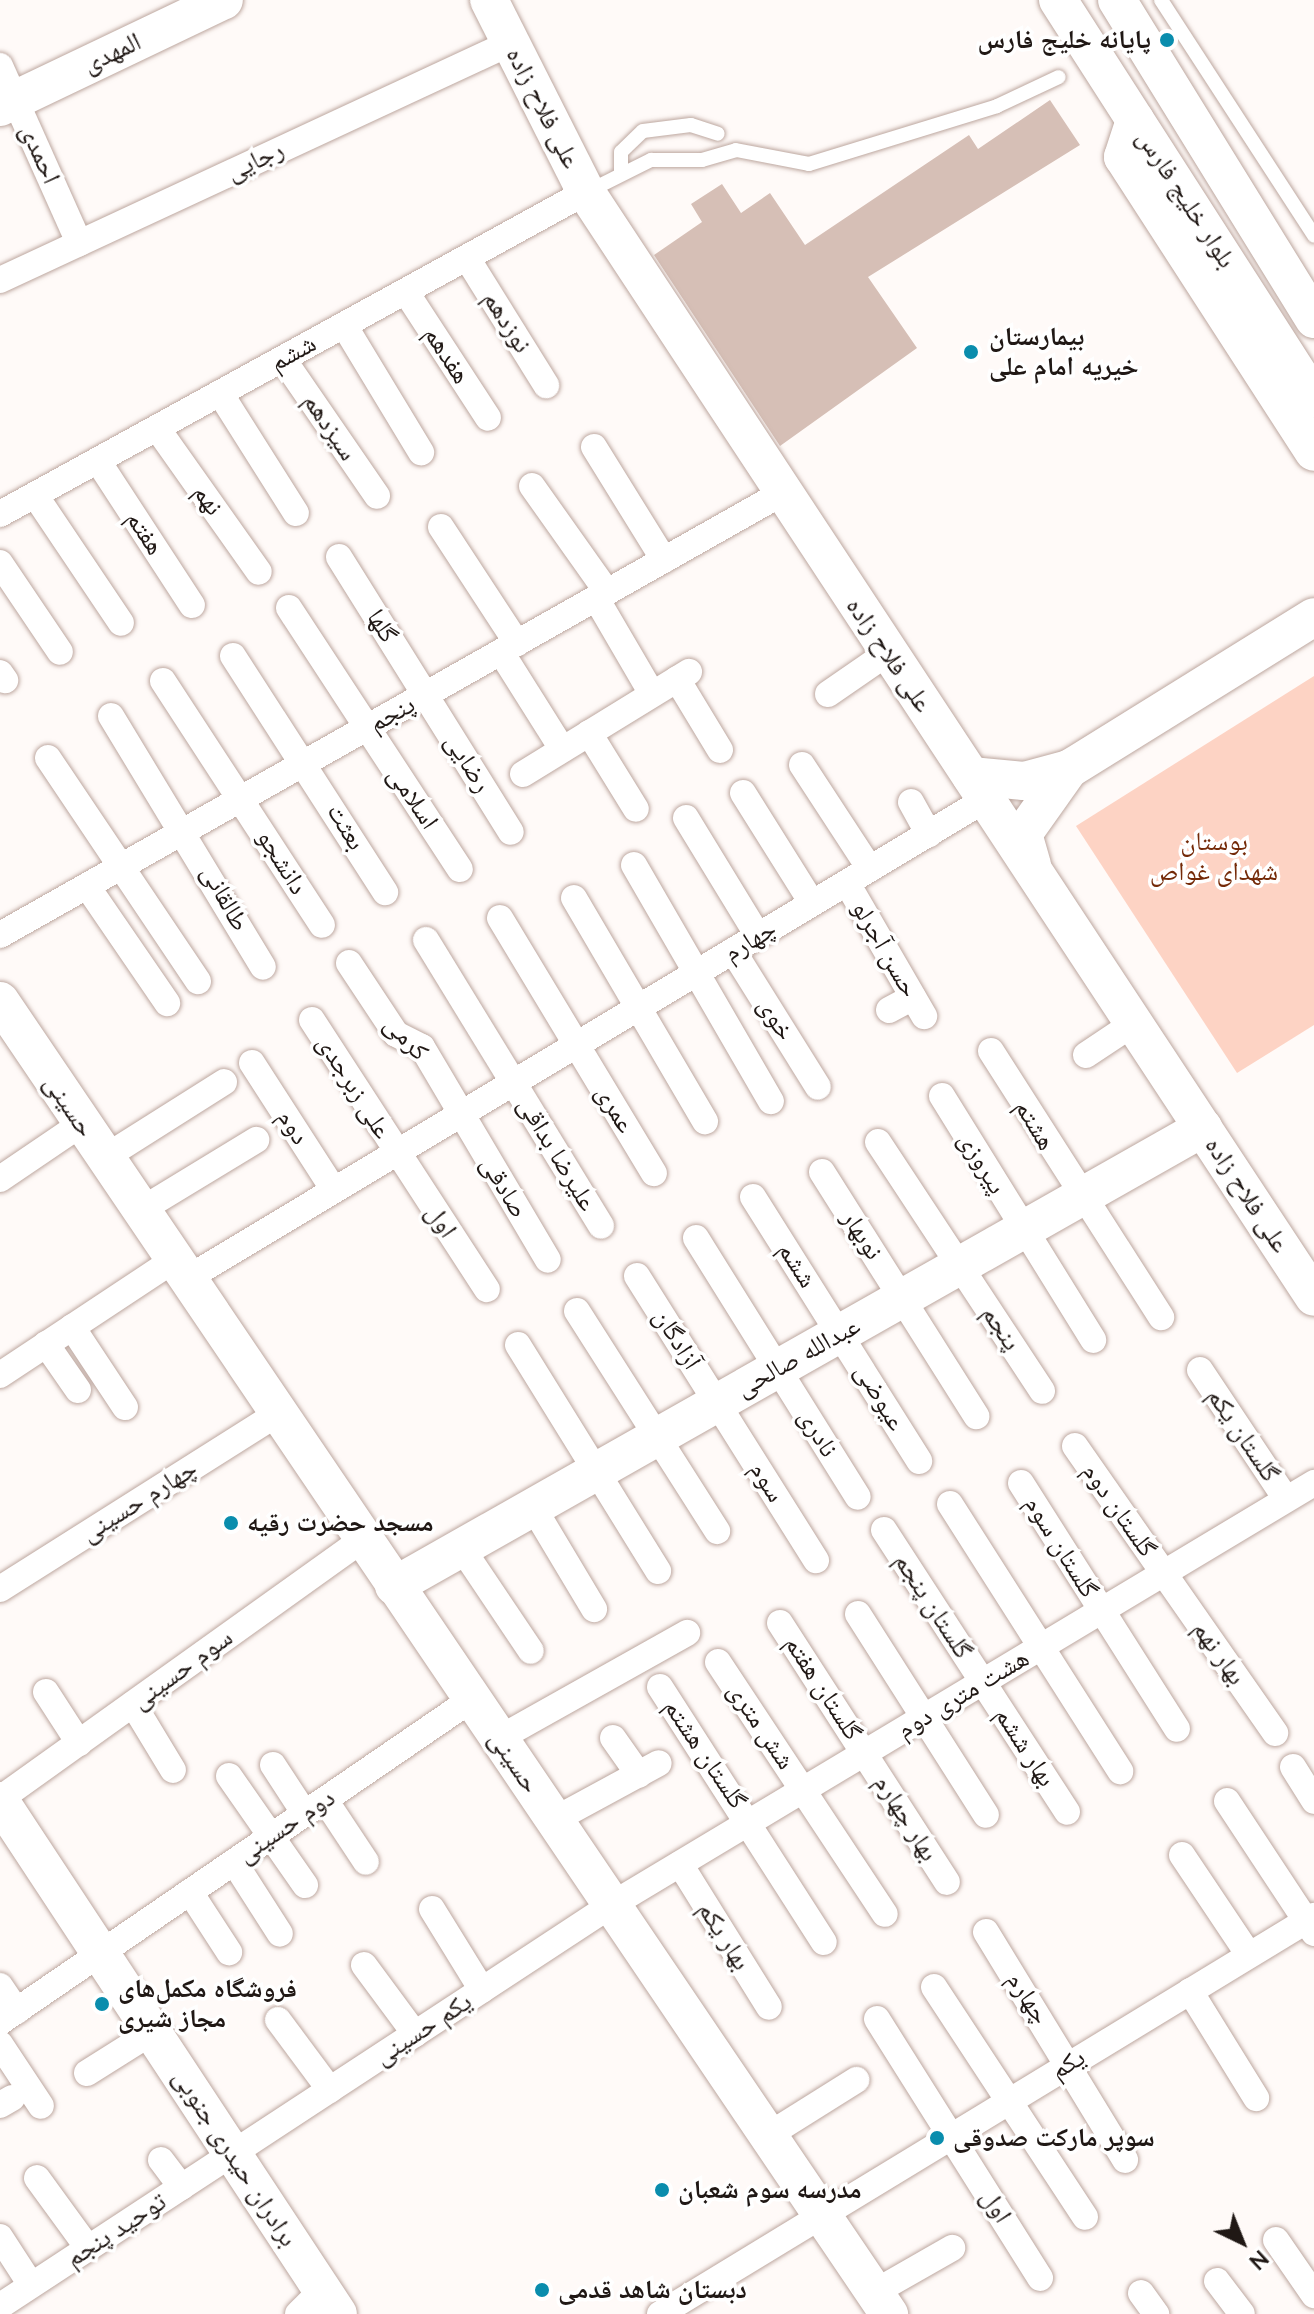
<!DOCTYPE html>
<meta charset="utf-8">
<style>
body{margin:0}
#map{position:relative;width:1314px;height:2314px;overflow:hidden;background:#fffaf8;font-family:"Nunito Sans","Noto Naskh Arabic",sans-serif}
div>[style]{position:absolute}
.green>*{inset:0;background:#fdd3c4}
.building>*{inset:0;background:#d6bfb6}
.roads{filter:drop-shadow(0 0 2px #bda79f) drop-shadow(0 0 2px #bda79f)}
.lane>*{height:14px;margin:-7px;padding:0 7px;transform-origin:7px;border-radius:7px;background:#fff}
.street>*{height:26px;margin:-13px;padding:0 13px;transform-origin:13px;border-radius:13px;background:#fff}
.secondary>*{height:38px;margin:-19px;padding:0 19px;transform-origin:19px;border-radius:19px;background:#fff}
.dots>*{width:22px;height:22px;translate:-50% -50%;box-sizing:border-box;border:4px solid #fff;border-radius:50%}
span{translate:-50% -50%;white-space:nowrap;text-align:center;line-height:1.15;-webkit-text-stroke:7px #fff;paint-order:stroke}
.poi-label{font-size:26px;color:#201815;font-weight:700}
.right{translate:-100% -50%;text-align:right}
.left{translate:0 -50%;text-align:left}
.street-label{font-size:26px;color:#201815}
.park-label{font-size:26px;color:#742a08}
.north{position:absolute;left:1202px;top:2202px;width:80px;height:80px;-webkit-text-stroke:6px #fff;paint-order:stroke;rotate:137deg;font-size:22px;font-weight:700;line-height:32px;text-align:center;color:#201815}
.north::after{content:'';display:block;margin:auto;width:28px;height:36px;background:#201815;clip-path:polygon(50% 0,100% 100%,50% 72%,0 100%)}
</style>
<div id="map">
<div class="green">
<div style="clip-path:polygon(1314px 676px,1314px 1025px,1237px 1073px,1076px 826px)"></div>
</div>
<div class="building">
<div style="clip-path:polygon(1050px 100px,1080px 145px,868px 277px,917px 348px,780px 446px,654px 255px,702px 222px,691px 204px,722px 184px,741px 213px,770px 193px,805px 245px,969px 135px,978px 149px)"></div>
</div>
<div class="roads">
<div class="lane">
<div style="left:1161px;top:0;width:281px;rotate:57deg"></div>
<div style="left:621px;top:171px;width:19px;rotate:-90deg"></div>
<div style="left:621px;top:152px;width:30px;rotate:-44deg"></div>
<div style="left:643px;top:131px;width:48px;rotate:-7.1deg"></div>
<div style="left:691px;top:125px;width:28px;rotate:18deg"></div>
<div style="left:587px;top:192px;width:72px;rotate:-26.6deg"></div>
<div style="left:651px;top:160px;width:51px"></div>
<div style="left:702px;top:160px;width:35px;rotate:-16deg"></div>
<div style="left:736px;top:150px;width:74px;rotate:10.9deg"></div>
<div style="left:809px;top:164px;width:197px;rotate:-17.1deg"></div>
<div style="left:997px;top:106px;width:68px;rotate:-25.1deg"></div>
</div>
<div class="street">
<div style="left:0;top:66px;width:194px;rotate:65.9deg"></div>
<div style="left:467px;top:258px;width:150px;rotate:58.1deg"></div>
<div style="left:0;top:280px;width:562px;rotate:-24.92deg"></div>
<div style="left:406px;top:292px;width:150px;rotate:56.9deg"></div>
<div style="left:344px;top:325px;width:149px;rotate:58.8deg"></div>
<div style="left:283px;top:359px;width:166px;rotate:55.5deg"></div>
<div style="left:220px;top:393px;width:142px;rotate:57.7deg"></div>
<div style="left:157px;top:428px;width:176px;rotate:54.7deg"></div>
<div style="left:594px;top:447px;width:133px;rotate:58.2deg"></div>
<div style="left:98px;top:461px;width:172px;rotate:56.9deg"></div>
<div style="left:532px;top:486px;width:130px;rotate:54.7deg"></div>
<div style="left:35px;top:495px;width:154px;rotate:56.1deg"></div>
<div style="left:0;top:514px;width:669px;rotate:-28.79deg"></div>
<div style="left:441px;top:527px;width:139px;rotate:56.8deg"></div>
<div style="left:339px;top:557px;width:324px;rotate:58deg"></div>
<div style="left:0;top:563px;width:107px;rotate:56deg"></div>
<div style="left:596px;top:598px;width:111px;rotate:59.7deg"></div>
<div style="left:289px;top:608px;width:312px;rotate:56.8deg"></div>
<div style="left:501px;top:652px;width:115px;rotate:57.8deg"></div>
<div style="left:233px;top:656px;width:281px;rotate:57.2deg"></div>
<div style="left:0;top:673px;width:9px;rotate:54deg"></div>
<div style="left:677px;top:679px;width:83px;rotate:58.8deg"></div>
<div style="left:163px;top:681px;width:291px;rotate:56.9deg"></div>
<div style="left:828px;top:694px;width:70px;rotate:-34.6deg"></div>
<div style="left:111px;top:716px;width:293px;rotate:58.8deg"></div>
<div style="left:589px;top:733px;width:89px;rotate:58.3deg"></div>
<div style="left:48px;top:758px;width:269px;rotate:56.1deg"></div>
<div style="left:802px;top:765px;width:124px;rotate:56.8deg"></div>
<div style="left:523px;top:774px;width:195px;rotate:-31.6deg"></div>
<div style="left:743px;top:793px;width:130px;rotate:57.9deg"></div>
<div style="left:911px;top:802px;width:37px;rotate:61deg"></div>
<div style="left:686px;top:818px;width:138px;rotate:58.6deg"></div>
<div style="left:634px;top:865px;width:273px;rotate:59.9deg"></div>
<div style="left:847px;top:883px;width:154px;rotate:59.9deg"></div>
<div style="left:87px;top:886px;width:142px;rotate:55.6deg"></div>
<div style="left:574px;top:898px;width:259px;rotate:59.6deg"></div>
<div style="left:500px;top:918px;width:298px;rotate:58.9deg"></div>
<div style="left:0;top:935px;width:901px;rotate:-29.47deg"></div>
<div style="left:426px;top:940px;width:335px;rotate:58.5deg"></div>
<div style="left:733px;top:951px;width:160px;rotate:58deg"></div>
<div style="left:349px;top:963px;width:85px;rotate:56.5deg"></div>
<div style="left:396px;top:1034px;width:29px;rotate:27deg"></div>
<div style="left:422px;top:1047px;width:247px;rotate:59.4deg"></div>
<div style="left:889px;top:1010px;width:27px;rotate:-28deg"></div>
<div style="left:312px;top:1020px;width:321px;rotate:57deg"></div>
<div style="left:991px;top:1051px;width:316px;rotate:57.4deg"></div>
<div style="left:1086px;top:1055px;width:58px;rotate:-33.7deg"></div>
<div style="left:252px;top:1063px;width:151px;rotate:57.2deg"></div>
<div style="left:942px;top:1096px;width:287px;rotate:58.2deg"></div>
<div style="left:878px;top:1142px;width:298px;rotate:56.6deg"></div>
<div style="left:104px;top:1158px;width:142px;rotate:-32.3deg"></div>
<div style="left:822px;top:1172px;width:289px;rotate:57.7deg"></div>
<div style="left:0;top:1179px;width:98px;rotate:-34.2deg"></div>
<div style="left:753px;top:1197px;width:312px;rotate:57.8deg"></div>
<div style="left:141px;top:1210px;width:135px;rotate:-31.3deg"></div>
<div style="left:696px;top:1238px;width:305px;rotate:58deg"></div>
<div style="left:637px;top:1276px;width:336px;rotate:57.8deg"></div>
<div style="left:188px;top:1278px;width:931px;rotate:-30.97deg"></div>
<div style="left:577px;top:1311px;width:261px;rotate:57.5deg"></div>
<div style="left:72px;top:1327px;width:96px;rotate:56.5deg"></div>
<div style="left:46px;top:1344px;width:56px;rotate:55.2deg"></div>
<div style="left:518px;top:1345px;width:266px;rotate:58.2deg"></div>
<div style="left:1200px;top:1370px;width:155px;rotate:56.3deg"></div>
<div style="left:0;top:1375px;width:209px;rotate:-33.5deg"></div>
<div style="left:1075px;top:1446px;width:350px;rotate:55.1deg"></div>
<div style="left:1021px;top:1483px;width:291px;rotate:57.6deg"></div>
<div style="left:950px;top:1504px;width:317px;rotate:57.5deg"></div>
<div style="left:533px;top:1507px;width:119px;rotate:59.1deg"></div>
<div style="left:884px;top:1530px;width:336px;rotate:57deg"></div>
<div style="left:461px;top:1547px;width:125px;rotate:56.1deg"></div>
<div style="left:0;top:1589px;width:329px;rotate:-32.3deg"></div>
<div style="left:858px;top:1614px;width:238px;rotate:57.5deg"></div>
<div style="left:780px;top:1623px;width:308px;rotate:57.2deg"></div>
<div style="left:718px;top:1662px;width:302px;rotate:56.5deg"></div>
<div style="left:660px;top:1687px;width:303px;rotate:57.3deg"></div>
<div style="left:46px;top:1692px;width:61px;rotate:57.1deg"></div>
<div style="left:133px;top:1704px;width:77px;rotate:58.8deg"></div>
<div style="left:613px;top:1738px;width:45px;rotate:54.9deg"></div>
<div style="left:498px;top:1739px;width:217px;rotate:-29.3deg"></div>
<div style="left:273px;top:1765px;width:59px;rotate:56.9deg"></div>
<div style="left:1293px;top:1767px;width:40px;rotate:58deg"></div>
<div style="left:229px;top:1776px;width:133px;rotate:55.1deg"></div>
<div style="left:0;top:1799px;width:447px;rotate:-35.6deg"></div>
<div style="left:325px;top:1800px;width:74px;rotate:56.5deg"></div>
<div style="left:1227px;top:1801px;width:158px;rotate:56.6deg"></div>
<div style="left:554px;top:1820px;width:119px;rotate:-28.5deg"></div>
<div style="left:1182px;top:1855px;width:120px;rotate:56.2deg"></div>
<div style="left:234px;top:1862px;width:85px;rotate:57.4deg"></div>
<div style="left:680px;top:1864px;width:168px;rotate:58.1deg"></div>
<div style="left:190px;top:1892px;width:72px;rotate:57deg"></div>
<div style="left:432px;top:1909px;width:95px;rotate:58.3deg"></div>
<div style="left:986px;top:1932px;width:267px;rotate:58.6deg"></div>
<div style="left:364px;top:1965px;width:86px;rotate:53.5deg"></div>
<div style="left:0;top:1986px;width:30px;rotate:56deg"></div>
<div style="left:934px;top:1987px;width:275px;rotate:56.7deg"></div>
<div style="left:1190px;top:1991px;width:126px;rotate:58.3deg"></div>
<div style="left:877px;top:2019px;width:306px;rotate:57.8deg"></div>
<div style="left:278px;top:2020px;width:87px;rotate:53.4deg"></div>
<div style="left:0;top:2022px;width:572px;rotate:-34.38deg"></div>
<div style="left:0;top:2044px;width:74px;rotate:56.5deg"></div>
<div style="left:87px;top:2073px;width:77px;rotate:-32.2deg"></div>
<div style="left:0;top:2105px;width:14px;rotate:-30deg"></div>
<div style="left:770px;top:2134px;width:102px;rotate:-32.1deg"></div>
<div style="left:161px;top:2160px;width:34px;rotate:53deg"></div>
<div style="left:37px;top:2178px;width:87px;rotate:53.9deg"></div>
<div style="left:0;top:2237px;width:57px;rotate:57.1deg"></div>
<div style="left:1276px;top:2240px;width:67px;rotate:55.4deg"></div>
<div style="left:1217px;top:2281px;width:41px;rotate:52.9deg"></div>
<div style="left:875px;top:2292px;width:89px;rotate:-29.7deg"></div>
<div style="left:1141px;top:2293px;width:26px;rotate:54deg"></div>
<div style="left:0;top:2306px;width:733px;rotate:-33.26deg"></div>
<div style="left:613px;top:1904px;width:818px;rotate:-30.99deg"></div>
<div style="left:298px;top:2314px;width:34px;rotate:-45deg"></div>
<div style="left:660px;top:2314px;width:766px;rotate:-31.32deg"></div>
</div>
<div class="secondary">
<div style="left:489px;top:0;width:215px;rotate:63.2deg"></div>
<div style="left:586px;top:192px;width:1323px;rotate:56.62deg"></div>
<div style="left:1058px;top:0;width:473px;rotate:57.3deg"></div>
<div style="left:1117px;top:0;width:375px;rotate:58.3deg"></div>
<div style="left:0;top:107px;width:248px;rotate:-25.5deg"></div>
<div style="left:1135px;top:120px;width:39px;rotate:108deg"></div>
<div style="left:1123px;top:157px;width:351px;rotate:57.1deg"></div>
<div style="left:971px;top:776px;width:53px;rotate:5.4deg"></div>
<div style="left:1024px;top:781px;width:47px;rotate:-14.9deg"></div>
<div style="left:1069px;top:769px;width:288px;rotate:-31.8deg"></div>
<div style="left:1032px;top:865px;width:32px;rotate:-106deg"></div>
<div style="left:1023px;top:834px;width:80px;rotate:-54.7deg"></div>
<div style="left:0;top:1001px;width:1586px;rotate:55.9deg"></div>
<div style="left:394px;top:1586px;width:930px;rotate:-29.52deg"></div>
<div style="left:0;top:1801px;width:614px;rotate:56.62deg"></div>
</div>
</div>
<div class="dots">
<div style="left:1167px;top:40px;background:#0a8dad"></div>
<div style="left:971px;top:352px;background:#0a8dad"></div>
<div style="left:231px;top:1523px;background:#0a8dad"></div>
<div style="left:102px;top:2004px;background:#0a8dad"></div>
<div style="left:937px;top:2138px;background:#0a8dad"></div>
<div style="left:662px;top:2190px;background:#0a8dad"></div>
<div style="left:542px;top:2290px;background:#0a8dad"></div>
</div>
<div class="poi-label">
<span class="right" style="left:1151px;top:40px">پایانه خلیج فارس</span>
<span class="left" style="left:989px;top:352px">بیمارستان<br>خیریه امام علی</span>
<span class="left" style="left:247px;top:1523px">مسجد حضرت رقیه</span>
<span class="left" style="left:118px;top:2004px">فروشگاه مکمل‌های<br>مجاز شیری</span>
<span class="left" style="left:953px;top:2138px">سوپر مارکت صدوقی</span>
<span class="left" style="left:678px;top:2190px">مدرسه سوم شعبان</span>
<span class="left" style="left:558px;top:2290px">دبستان شاهد قدمی</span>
</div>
<div class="street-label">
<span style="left:112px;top:53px;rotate:-25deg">المهدی</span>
<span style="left:543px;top:108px;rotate:63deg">علی فلاح زاده</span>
<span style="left:40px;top:154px;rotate:66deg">احمدی</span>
<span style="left:255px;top:161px;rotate:-25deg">رجایی</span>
<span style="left:1186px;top:199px;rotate:57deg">بلوار خلیج فارس</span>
<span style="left:507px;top:322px;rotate:58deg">نوزدهم</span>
<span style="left:293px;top:353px;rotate:-29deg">ششم</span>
<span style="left:447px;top:355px;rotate:57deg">هفدهم</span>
<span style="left:330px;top:427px;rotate:56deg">سیزدهم</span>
<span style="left:208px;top:500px;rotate:55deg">نهم</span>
<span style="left:145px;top:533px;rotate:57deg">هفتم</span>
<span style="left:382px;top:626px;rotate:58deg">گلها</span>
<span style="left:889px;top:655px;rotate:56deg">علی فلاح زاده</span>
<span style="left:392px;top:714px;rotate:-29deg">پنجم</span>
<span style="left:468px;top:763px;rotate:58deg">رضایی</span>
<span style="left:413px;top:798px;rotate:56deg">اسلامی</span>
<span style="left:346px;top:827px;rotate:59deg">بعثت</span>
<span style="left:282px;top:862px;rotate:58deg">دانشجو</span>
<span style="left:225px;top:898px;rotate:61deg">طالقانی</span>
<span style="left:750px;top:941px;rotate:-31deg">چهارم</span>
<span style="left:885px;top:949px;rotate:60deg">حسن آجرلو</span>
<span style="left:776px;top:1019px;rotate:58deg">خوی</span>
<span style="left:406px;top:1038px;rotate:46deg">کرمی</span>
<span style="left:354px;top:1087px;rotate:58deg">علی زبرجدی</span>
<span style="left:69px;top:1106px;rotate:56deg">حسینی</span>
<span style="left:615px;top:1109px;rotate:59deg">عمری</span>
<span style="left:1035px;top:1125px;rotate:59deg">هشتم</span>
<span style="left:293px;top:1127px;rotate:57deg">دوم</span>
<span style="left:557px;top:1154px;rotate:59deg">علیرضا بداقی</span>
<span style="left:982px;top:1163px;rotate:59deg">پیروزی</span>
<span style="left:504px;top:1187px;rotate:59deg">صادقی</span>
<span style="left:1247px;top:1195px;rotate:57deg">علی فلاح زاده</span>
<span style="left:441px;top:1221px;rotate:56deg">اول</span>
<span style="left:862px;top:1235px;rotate:57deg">نوبهار</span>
<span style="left:797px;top:1265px;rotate:57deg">ششم</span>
<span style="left:1001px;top:1328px;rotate:56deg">پنجم</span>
<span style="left:677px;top:1339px;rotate:58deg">آزادگان</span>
<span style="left:798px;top:1357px;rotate:-29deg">عبدالله صالحی</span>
<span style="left:880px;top:1397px;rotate:59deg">عیوضی</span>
<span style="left:818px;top:1433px;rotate:59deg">نادری</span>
<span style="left:1243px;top:1435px;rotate:56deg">گلستان یکم</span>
<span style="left:767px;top:1482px;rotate:58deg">سوم</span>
<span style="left:139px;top:1501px;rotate:-32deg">چهارم حسینی</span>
<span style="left:1119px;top:1510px;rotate:55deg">گلستان دوم</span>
<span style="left:1061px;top:1547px;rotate:58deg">گلستان سوم</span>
<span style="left:933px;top:1606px;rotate:57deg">گلستان پنجم</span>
<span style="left:1219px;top:1653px;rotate:55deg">بهار نهم</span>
<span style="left:182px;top:1669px;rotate:-36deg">سوم حسینی</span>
<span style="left:823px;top:1688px;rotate:57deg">گلستان هفتم</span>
<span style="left:963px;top:1694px;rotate:-31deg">هشت متری دوم</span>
<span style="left:761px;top:1726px;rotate:56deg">شش متری</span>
<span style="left:1025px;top:1747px;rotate:57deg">بهار ششم</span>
<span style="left:705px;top:1754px;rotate:56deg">گلستان هشتم</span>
<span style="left:514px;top:1762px;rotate:56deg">حسینی</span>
<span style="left:906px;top:1818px;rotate:58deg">بهار چهارم</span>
<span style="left:286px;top:1826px;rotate:-34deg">دوم حسینی</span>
<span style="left:724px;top:1936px;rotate:58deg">بهار یکم</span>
<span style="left:1028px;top:1998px;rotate:57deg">چهارم</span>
<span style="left:423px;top:2029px;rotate:-33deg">یکم حسینی</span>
<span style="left:1068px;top:2064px;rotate:-31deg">یکم</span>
<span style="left:235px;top:2158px;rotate:57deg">برادران حیدری جنوبی</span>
<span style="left:996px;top:2206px;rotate:58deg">اول</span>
<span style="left:116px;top:2230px;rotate:-33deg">توحید پنجم</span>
</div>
<div class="park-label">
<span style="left:1214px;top:857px">بوستان<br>شهدای غواص</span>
</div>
<div class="north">N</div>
</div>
